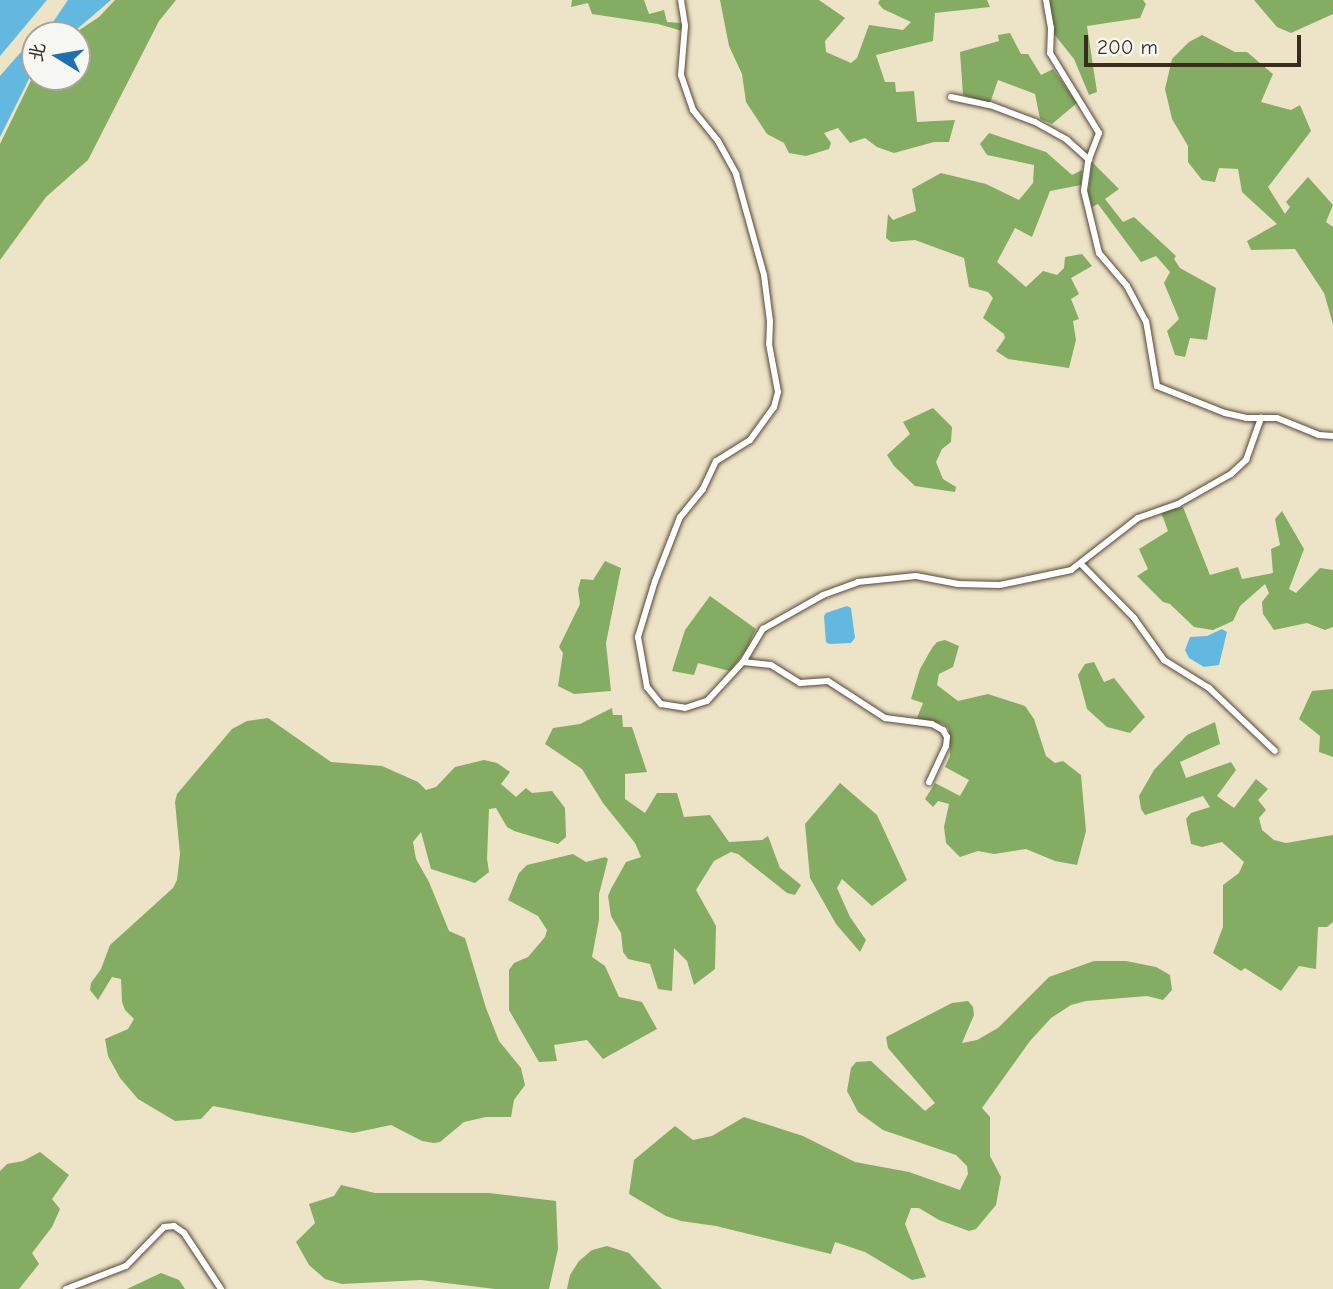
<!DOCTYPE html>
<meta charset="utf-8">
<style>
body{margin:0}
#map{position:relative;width:1333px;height:1289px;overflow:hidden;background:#ede3c7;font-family:"Comic Neue","LXGW WenKai TC",sans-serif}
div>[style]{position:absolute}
.forest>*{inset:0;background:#84ac63}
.water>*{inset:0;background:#63b8df}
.roads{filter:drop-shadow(0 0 2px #564637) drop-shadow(0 0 2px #564637)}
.minor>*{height:6px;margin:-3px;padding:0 3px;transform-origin:3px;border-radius:3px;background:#fff}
span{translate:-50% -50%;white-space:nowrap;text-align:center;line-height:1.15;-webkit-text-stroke:5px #f6f6f2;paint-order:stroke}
.north{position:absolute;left:21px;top:21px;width:70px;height:70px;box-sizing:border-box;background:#f6f6f2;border:2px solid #aba49d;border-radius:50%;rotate:281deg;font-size:19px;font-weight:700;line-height:28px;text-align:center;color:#3b2a1e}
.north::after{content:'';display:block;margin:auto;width:24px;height:32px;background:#1f6fb2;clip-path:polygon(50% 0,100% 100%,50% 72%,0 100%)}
.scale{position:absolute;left:1084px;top:35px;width:217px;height:32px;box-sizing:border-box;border:4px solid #3b2a1e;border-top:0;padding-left:9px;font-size:21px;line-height:24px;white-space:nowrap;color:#3b2a1e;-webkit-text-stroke:5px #f6f6f2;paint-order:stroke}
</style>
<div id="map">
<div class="forest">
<div style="clip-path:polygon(115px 0,176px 0,159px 21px,88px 160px,46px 197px,0 260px,0 144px,35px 72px,35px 77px,77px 77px,77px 35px,72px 35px,99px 17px)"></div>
<div style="clip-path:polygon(572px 0,644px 0,649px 14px,664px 10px,667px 22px,682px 23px,682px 31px,658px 24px,592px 14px,588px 3px,571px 7px)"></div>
<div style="clip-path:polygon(720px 0,819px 0,845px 18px,825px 41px,826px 52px,851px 63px,857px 58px,869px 25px,903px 30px,911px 22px,883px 9px,878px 3px,880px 0,987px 0,990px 7px,935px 13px,933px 41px,876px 55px,885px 82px,895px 82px,896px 92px,914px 91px,917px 122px,955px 120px,949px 142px,934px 142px,894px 153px,877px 147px,865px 138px,850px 143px,838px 128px,824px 133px,831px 143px,829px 149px,806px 156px,789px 153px,784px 143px,767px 134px,746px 102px,742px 74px,729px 46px)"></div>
<div style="clip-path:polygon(1049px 0,1143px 0,1146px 4px,1140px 18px,1087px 26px,1097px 92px,1089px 95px,1074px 59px,1054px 34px)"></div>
<div style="clip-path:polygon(1254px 0,1333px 0,1333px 14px,1291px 33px,1277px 27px)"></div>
<div style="clip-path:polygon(1010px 33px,1021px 54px,1028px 54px,1041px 75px,1053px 69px,1077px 103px,1052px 124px,1040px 119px,1035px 94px,998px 80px,990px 103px,963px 95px,960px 52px,999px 41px,998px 35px)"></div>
<div style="clip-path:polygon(1202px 35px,1235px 52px,1247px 52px,1273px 74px,1261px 102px,1291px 110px,1300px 105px,1311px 131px,1268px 187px,1285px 214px,1290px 207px,1286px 202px,1308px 177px,1333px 205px,1326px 222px,1333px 227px,1333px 324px,1324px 293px,1295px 249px,1251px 250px,1247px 241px,1277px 224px,1242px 192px,1238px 169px,1219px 168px,1215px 182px,1202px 180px,1188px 162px,1188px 146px,1172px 119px,1165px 89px,1172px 59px,1189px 42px)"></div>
<div style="clip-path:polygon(989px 133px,1046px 152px,1072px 175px,1082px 170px,1081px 185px,1050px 191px,1032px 237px,1015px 228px,997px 262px,1026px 287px,1043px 271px,1057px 275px,1064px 268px,1065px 257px,1082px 254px,1092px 266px,1071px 278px,1079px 294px,1071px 299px,1079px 319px,1073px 321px,1076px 340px,1069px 368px,1008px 359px,996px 351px,1005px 338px,1004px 334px,983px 318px,993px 298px,988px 292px,969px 287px,964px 258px,915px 240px,891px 242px,886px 238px,888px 214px,893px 220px,916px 211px,912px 189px,941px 173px,986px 184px,1019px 200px,1033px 183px,1034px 165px,987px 155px,980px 144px)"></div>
<div style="clip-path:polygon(1092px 162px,1119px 189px,1105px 199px,1123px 222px,1134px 217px,1176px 256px,1174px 259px,1180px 268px,1216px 288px,1207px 340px,1190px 338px,1185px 357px,1175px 355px,1167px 331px,1179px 319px,1164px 283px,1170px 272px,1156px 256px,1141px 262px,1098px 204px,1092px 207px,1088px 193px)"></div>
<div style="clip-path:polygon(933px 408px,952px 427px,951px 442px,942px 449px,936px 462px,943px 479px,956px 487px,955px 492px,915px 486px,894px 466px,887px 455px,910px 434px,903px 422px)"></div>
<div style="clip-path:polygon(1183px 507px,1210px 575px,1238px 567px,1242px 579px,1273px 573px,1271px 549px,1280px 545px,1275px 519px,1282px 511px,1304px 549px,1289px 589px,1296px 593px,1320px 568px,1333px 570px,1333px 627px,1325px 630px,1307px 623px,1274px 630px,1263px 614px,1262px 602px,1269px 593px,1265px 584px,1240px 606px,1233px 621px,1213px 630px,1194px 627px,1170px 604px,1163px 602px,1137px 576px,1148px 569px,1139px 549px,1168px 531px,1161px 512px)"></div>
<div style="clip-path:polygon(605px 561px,621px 568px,606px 643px,611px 691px,574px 694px,558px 686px,563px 653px,559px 647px,580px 604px,578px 589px,581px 579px,593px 580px)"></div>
<div style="clip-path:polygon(710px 596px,756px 629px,746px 650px,730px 671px,698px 663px,694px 675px,672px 671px,685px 630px)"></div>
<div style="clip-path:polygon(945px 640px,959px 646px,953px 667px,939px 674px,937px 685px,958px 701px,988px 694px,1025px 706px,1034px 719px,1046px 756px,1055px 763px,1063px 761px,1081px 775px,1086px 831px,1077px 865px,1055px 861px,1026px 849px,994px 854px,978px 851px,960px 857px,946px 843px,944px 827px,949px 804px,938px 801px,933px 807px,925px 799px,935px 783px,960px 796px,969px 780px,945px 767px,950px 756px,949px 729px,943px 724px,917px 718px,923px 703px,911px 699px,920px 669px,932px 648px,937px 642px)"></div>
<div style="clip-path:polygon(1094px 662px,1104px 682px,1114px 678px,1145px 717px,1130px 733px,1107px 727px,1087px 709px,1078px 675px,1085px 664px)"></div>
<div style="clip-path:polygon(1333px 689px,1333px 757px,1319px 752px,1320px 736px,1299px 719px,1312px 691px)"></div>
<div style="clip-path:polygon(612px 708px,613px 715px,622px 715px,623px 727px,632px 727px,647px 772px,625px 774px,625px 799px,645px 813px,657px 793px,677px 793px,684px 817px,710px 815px,729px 842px,762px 840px,768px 836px,780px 868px,801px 885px,795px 895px,787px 893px,738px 854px,731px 852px,714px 861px,696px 890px,716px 926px,715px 969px,694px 985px,687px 961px,674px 948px,672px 991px,658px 989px,650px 964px,628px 959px,623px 952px,621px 933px,611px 916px,608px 896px,611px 889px,626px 862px,641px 857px,635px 843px,603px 803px,582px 769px,545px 744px,553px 728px,580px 724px)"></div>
<div style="clip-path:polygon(268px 718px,331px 762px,382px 766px,418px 782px,426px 790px,436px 787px,455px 767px,484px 760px,497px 763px,510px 772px,501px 784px,516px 797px,526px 788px,532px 793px,552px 791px,565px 808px,566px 837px,558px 844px,514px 831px,507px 827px,496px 808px,489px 809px,487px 859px,489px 872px,475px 883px,431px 869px,421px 832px,413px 842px,416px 859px,429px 882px,449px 931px,465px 938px,486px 1008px,499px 1041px,521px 1068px,525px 1085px,514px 1100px,511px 1117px,486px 1117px,464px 1122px,440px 1142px,434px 1143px,422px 1141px,391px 1125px,353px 1133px,213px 1106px,201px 1119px,175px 1121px,138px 1099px,120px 1078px,108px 1056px,105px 1039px,128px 1029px,134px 1019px,125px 1010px,122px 1002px,121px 979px,112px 977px,98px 1000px,90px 990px,91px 983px,101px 969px,110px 945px,173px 888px,177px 880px,180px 854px,175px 802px,177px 794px,232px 729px,247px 721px)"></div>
<div style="clip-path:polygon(1215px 722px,1220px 744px,1180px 762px,1186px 778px,1231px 762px,1236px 770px,1217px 796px,1234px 808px,1256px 779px,1268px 789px,1258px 800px,1266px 810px,1259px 818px,1262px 830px,1274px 840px,1286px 843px,1333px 835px,1333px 922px,1327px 927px,1318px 927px,1316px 969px,1299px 966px,1281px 991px,1245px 968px,1241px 971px,1213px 953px,1223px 927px,1223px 885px,1239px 873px,1244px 862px,1222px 842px,1202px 847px,1191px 844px,1186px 819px,1191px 813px,1210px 807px,1203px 796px,1145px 815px,1141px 809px,1139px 796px,1154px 770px,1187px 735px)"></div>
<div style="clip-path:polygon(840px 783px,877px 815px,907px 880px,872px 906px,842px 879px,837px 888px,850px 917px,866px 940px,860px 952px,836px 924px,810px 878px,805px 824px)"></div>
<div style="clip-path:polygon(573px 854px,586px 862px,605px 857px,608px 859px,599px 894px,599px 920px,592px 957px,605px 966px,619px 997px,642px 1002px,657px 1029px,603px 1059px,587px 1040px,554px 1045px,557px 1061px,539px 1062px,509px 1010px,509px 970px,514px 963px,528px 957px,545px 937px,547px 930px,538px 916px,508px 900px,519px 873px,527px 865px)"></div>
<div style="clip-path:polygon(1094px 961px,1126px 961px,1156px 967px,1170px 975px,1172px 990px,1163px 1000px,1147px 996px,1086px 1001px,1071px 1005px,1051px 1018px,1030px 1041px,982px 1108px,990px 1117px,990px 1156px,1001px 1177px,996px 1205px,976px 1229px,969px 1231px,939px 1220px,919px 1208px,911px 1208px,905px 1224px,926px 1277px,912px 1280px,865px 1252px,835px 1242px,831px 1254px,716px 1226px,681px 1221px,666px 1216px,629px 1194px,634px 1160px,675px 1126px,693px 1140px,712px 1136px,744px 1117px,803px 1136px,855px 1162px,909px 1172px,960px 1190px,968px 1174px,967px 1166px,956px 1155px,883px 1130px,858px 1112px,847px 1091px,851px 1068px,856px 1062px,871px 1061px,925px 1111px,935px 1103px,888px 1048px,886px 1037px,952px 1003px,968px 1001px,973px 1007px,974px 1015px,962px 1043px,977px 1040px,998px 1028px,1049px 977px)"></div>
<div style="clip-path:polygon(40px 1152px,69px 1175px,52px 1199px,60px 1209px,52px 1227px,32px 1253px,39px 1264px,19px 1289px,0 1289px,0 1171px,7px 1164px,23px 1161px)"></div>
<div style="clip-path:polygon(341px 1185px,375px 1193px,489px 1193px,556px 1201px,558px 1249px,549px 1289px,495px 1289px,421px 1280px,342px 1284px,325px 1279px,309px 1265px,296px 1242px,315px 1223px,309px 1204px,334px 1196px)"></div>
<div style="clip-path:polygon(607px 1246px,629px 1253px,662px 1289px,567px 1289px,570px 1275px,579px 1261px,592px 1250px)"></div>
<div style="clip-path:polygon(161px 1273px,179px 1280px,185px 1289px,127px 1289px)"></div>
</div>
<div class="water">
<div style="clip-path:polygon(0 0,47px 0,0 56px)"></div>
<div style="clip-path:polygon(68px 0,111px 0,76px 30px,67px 33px,53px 31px,51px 25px)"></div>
<div style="clip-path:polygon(35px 36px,35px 67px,0 137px,0 76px)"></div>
<div style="clip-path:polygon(847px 606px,851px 608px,855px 638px,851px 643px,829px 644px,826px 642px,824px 616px,826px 613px)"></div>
<div style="clip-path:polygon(1222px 629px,1227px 632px,1219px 665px,1204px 667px,1189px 658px,1185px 650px,1190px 637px,1207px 636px)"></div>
</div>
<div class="roads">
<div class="minor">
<div style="left:681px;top:0;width:26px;rotate:81deg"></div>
<div style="left:685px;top:26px;width:49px;rotate:94.7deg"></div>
<div style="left:681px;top:75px;width:37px;rotate:71deg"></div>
<div style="left:693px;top:110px;width:40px;rotate:51deg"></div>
<div style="left:718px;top:141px;width:38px;rotate:61deg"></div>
<div style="left:736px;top:174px;width:105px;rotate:74.5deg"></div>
<div style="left:764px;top:275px;width:46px;rotate:82.6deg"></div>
<div style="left:770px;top:321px;width:23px;rotate:92deg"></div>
<div style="left:769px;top:344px;width:49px;rotate:79.4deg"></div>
<div style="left:778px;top:392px;width:16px;rotate:105deg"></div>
<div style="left:774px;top:407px;width:41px;rotate:126deg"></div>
<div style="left:750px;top:440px;width:40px;rotate:148deg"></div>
<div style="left:716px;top:461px;width:31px;rotate:115deg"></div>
<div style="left:703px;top:489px;width:36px;rotate:129deg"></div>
<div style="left:680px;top:517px;width:69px;rotate:111.3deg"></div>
<div style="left:655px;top:581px;width:59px;rotate:106.9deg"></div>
<div style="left:638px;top:637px;width:51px;rotate:79.8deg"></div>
<div style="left:647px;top:687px;width:22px;rotate:51deg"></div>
<div style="left:661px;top:704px;width:24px;rotate:9deg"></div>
<div style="left:685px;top:708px;width:23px;rotate:-18deg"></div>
<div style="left:707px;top:701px;width:53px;rotate:-47.3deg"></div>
<div style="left:743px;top:662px;width:39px;rotate:-59deg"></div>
<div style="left:763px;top:629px;width:69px;rotate:-29.5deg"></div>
<div style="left:823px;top:595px;width:37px;rotate:-20deg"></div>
<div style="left:858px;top:582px;width:58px;rotate:-5.9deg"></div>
<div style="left:916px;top:576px;width:43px;rotate:10.8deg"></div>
<div style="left:958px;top:584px;width:42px;rotate:1.4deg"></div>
<div style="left:1000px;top:585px;width:73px;rotate:-11.9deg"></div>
<div style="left:1071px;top:570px;width:85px;rotate:-37.8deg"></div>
<div style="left:1138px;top:518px;width:42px;rotate:-19.3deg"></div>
<div style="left:1178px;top:504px;width:61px;rotate:-29.5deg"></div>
<div style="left:1231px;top:474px;width:21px;rotate:-43deg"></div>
<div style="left:1246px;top:460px;width:45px;rotate:-70.3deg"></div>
<div style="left:1046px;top:0;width:28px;rotate:80deg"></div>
<div style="left:1051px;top:28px;width:25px;rotate:92deg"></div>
<div style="left:1050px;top:53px;width:94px;rotate:58.5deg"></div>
<div style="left:1099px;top:133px;width:31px;rotate:111deg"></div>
<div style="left:1088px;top:162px;width:29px;rotate:98deg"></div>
<div style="left:1084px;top:191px;width:64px;rotate:76.4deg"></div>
<div style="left:1099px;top:253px;width:43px;rotate:49.7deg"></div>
<div style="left:1127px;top:286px;width:40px;rotate:62deg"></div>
<div style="left:1146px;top:321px;width:66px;rotate:80.4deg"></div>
<div style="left:1157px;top:386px;width:73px;rotate:21.7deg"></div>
<div style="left:1225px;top:413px;width:22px;rotate:13deg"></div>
<div style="left:1246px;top:418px;width:31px"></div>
<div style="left:1277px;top:418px;width:45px;rotate:22deg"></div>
<div style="left:1319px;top:435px;width:14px;rotate:4deg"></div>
<div style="left:951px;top:97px;width:40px;rotate:12deg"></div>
<div style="left:990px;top:105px;width:48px;rotate:20.7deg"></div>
<div style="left:1035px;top:122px;width:37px;rotate:29deg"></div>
<div style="left:1067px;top:140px;width:30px;rotate:42deg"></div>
<div style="left:1081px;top:564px;width:76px;rotate:45.5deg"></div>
<div style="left:1134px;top:618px;width:52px;rotate:54.5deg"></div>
<div style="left:1164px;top:660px;width:53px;rotate:31.9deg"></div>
<div style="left:1209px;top:688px;width:91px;rotate:43.7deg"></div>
<div style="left:743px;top:662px;width:28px;rotate:6deg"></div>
<div style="left:771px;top:665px;width:34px;rotate:32deg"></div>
<div style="left:800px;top:683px;width:28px;rotate:-4deg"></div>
<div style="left:828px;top:681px;width:68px;rotate:33deg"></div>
<div style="left:885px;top:718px;width:47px;rotate:7.3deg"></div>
<div style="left:932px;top:724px;width:13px;rotate:29deg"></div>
<div style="left:943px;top:730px;width:8px;rotate:60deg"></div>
<div style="left:947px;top:737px;width:9px;rotate:96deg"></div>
<div style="left:946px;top:746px;width:40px;rotate:115deg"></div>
<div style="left:66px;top:1289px;width:64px;rotate:-21deg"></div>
<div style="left:126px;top:1266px;width:54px;rotate:-45.7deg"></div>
<div style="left:164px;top:1227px;width:10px;rotate:-6deg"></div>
<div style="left:174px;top:1226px;width:12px;rotate:35deg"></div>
<div style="left:184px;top:1233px;width:67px;rotate:56.5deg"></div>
</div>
</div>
<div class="north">北</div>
<div class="scale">200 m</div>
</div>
